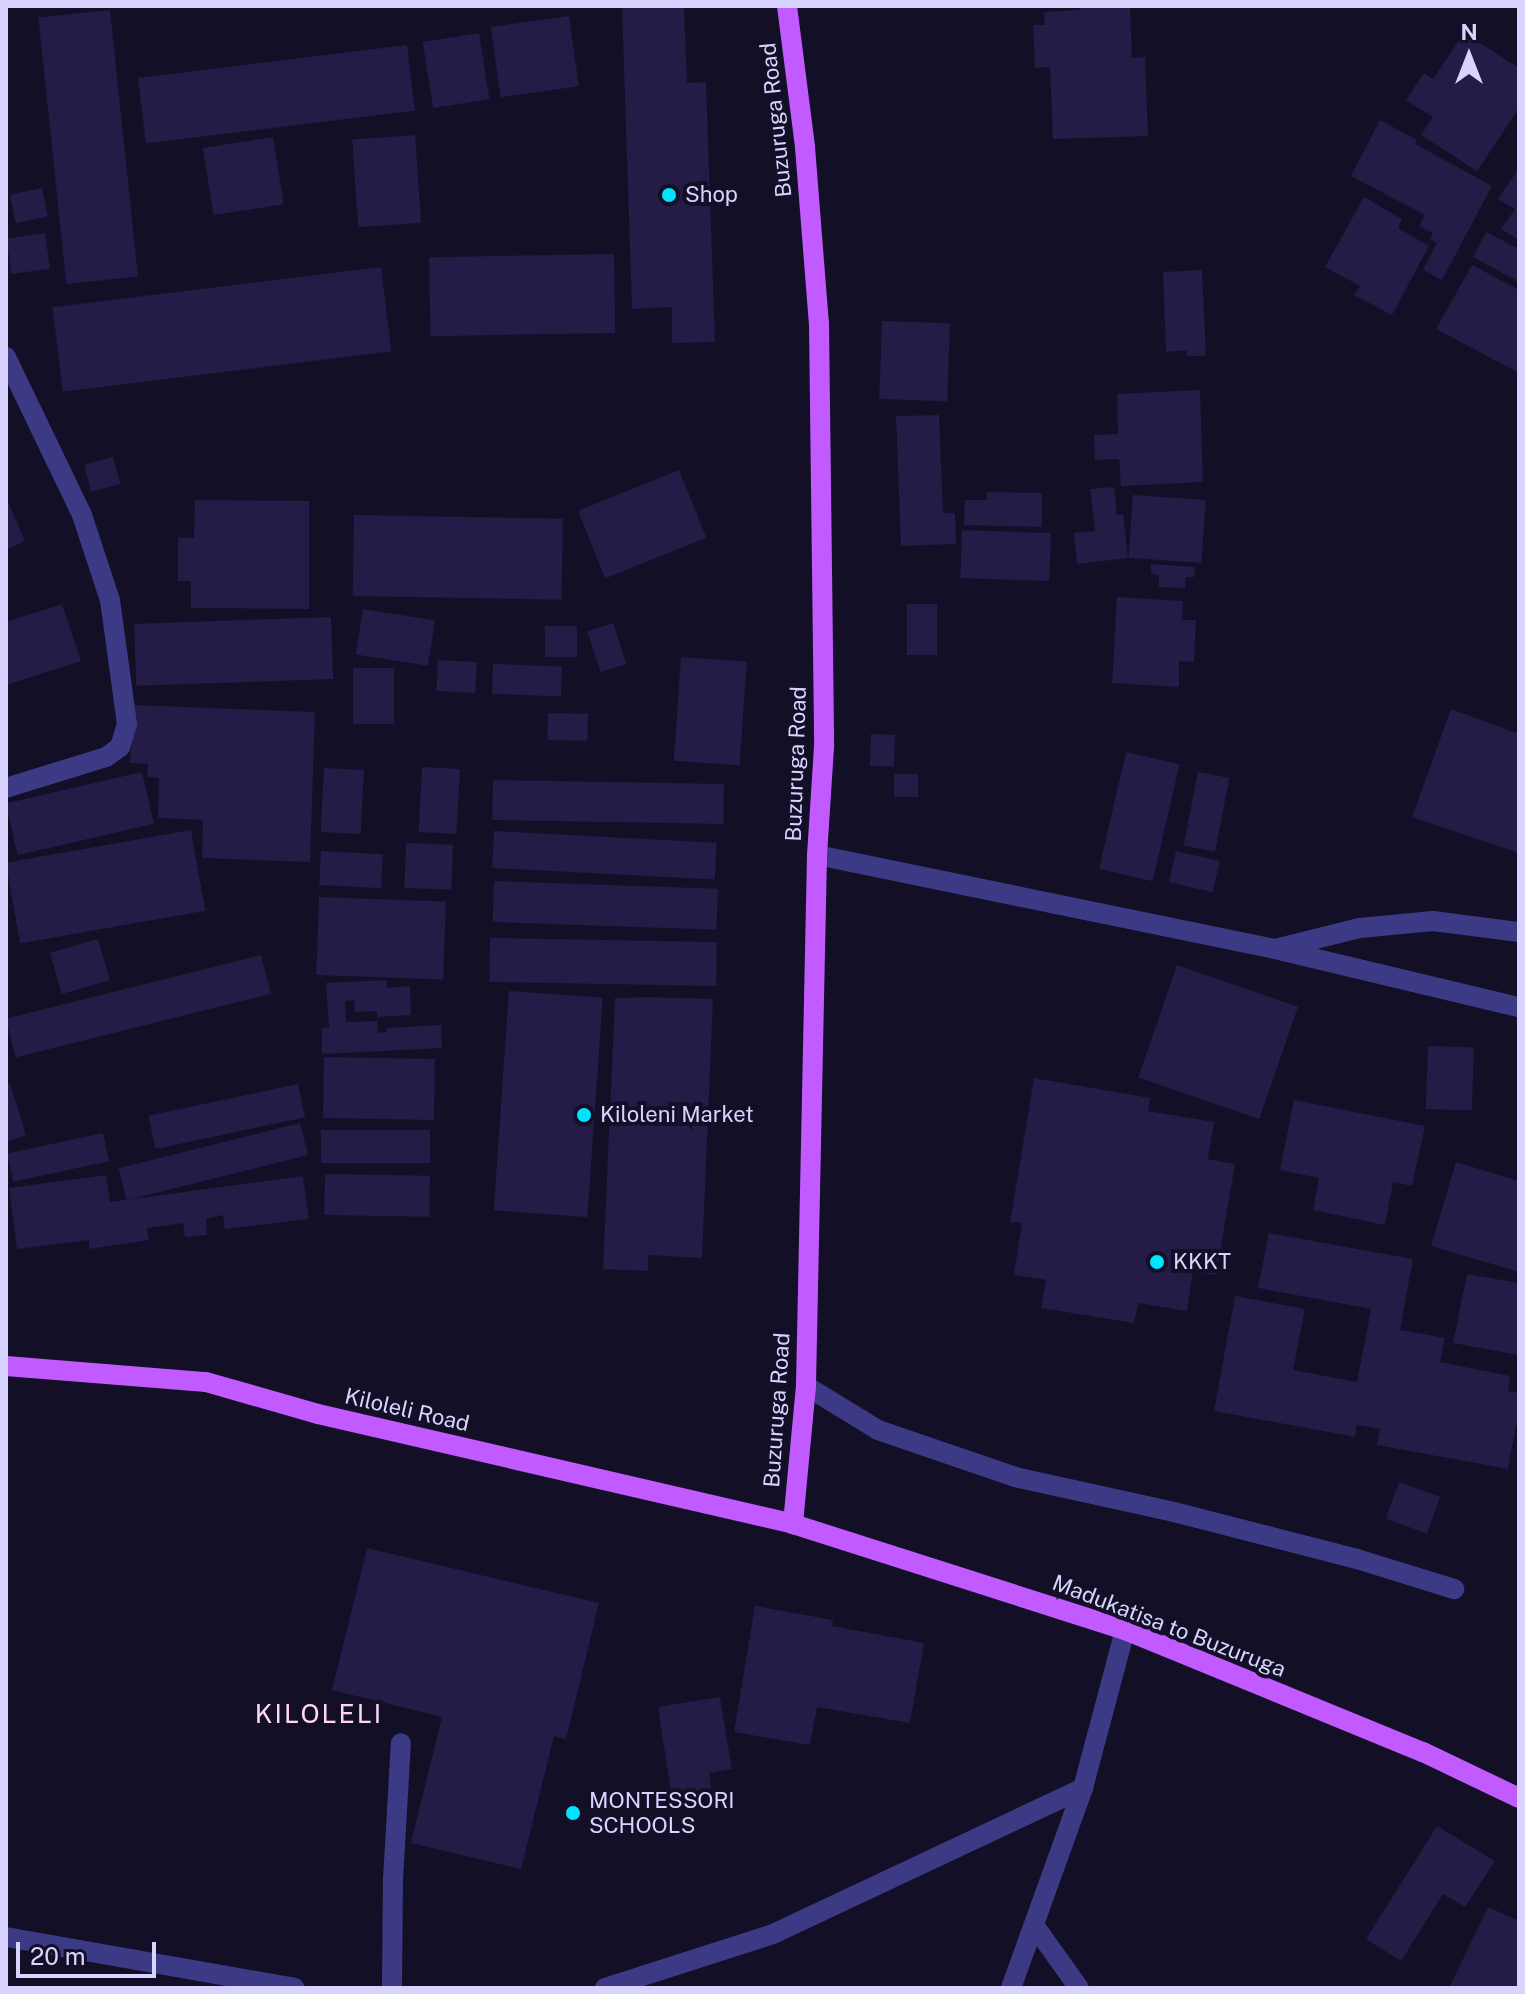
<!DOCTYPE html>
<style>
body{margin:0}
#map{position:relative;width:1525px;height:1994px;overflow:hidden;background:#130f26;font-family:"Public Sans",sans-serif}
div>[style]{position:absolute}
.building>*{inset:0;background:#241b47;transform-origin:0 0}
.minor>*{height:20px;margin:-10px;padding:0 10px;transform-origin:10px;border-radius:10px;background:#3d3a85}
.major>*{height:20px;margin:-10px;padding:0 10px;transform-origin:10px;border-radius:10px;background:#c25bff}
.dots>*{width:22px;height:22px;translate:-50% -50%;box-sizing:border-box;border:4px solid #130f26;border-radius:50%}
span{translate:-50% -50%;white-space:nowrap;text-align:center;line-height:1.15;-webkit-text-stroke:8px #130f26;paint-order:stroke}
.street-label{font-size:22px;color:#d9d4ff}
.poi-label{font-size:22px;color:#d9d4ff}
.left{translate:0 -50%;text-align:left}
.quarter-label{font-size:26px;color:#ffd6f0;letter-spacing:2px}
.frame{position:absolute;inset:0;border:8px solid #d9d4ff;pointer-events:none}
.north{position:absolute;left:1429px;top:16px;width:80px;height:80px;-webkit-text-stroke:6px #130f26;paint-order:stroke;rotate:0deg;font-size:22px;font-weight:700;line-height:32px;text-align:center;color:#d9d4ff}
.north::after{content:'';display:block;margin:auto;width:28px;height:36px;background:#d9d4ff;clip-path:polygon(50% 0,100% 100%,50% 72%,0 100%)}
.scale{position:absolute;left:16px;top:1942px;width:140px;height:36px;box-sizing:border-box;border:4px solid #d9d4ff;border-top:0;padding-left:10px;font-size:24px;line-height:28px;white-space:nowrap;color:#d9d4ff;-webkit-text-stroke:6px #130f26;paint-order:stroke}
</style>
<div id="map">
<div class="building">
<div style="clip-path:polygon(622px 6px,684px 6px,687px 83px,706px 82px,715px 342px,672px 343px,672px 307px,632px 309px)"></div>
<div style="clip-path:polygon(1079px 6px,1130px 6px,1132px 58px,1145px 57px,1148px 136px,1053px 139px,1050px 67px,1035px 68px,1033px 25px,1045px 25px,1044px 12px,1080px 10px)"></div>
<div style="left:110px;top:10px;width:268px;height:72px;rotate:84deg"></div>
<div style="left:569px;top:16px;width:71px;height:79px;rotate:82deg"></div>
<div style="left:479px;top:33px;width:67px;height:57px;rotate:81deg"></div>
<div style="clip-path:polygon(1464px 33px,1519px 68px,1519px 108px,1477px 171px,1421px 135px,1433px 117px,1406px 100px,1424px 73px,1433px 79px)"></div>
<div style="left:407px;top:45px;width:66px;height:271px;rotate:83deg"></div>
<div style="clip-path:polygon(1380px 120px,1417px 140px,1415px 144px,1492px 186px,1442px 280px,1423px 270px,1437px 243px,1430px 239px,1433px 233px,1419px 226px,1425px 215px,1351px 176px)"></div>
<div style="left:415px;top:135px;width:88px;height:63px;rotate:86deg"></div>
<div style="left:273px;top:137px;width:68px;height:71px;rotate:81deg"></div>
<div style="clip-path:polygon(1519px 168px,1519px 240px,1501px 229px,1515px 209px,1498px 199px)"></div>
<div style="left:42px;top:188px;width:29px;height:33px;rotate:78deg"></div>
<div style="clip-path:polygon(1364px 197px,1402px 219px,1398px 228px,1429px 246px,1392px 315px,1354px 295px,1360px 286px,1325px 267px)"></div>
<div style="clip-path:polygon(1486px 232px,1519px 249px,1519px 282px,1473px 257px)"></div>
<div style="left:45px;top:233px;width:36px;height:39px;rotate:82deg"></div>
<div style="left:614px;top:254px;width:79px;height:185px;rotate:89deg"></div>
<div style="clip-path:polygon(1472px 265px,1519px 290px,1519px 373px,1436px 329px)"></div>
<div style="left:381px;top:267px;width:85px;height:331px;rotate:83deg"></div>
<div style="clip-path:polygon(1202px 270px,1206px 356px,1187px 356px,1187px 350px,1166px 352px,1163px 272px)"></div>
<div style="left:882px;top:321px;width:68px;height:78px;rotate:2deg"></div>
<div style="clip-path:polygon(1200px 390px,1203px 482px,1121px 486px,1119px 459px,1095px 460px,1094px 435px,1118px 434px,1117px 394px)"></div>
<div style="clip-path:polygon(939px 415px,943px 513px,955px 513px,956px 544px,901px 546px,896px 416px)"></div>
<div style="left:113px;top:457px;width:28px;height:30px;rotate:75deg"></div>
<div style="left:679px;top:470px;width:73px;height:109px;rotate:68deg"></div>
<div style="clip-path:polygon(1114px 487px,1117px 515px,1123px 514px,1128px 558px,1077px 564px,1074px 533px,1095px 531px,1090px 489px)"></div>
<div style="clip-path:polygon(987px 492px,1042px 493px,1042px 527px,964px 525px,965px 500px,987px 500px)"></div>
<div style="left:1133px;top:495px;width:73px;height:63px;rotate:4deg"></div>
<div style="clip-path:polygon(6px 497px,25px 541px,6px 550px)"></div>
<div style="clip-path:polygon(195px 500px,309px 501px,309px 609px,191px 608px,191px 581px,178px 581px,178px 537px,194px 538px)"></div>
<div style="left:354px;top:515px;width:209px;height:81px;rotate:1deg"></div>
<div style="left:962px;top:530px;width:89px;height:48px;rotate:2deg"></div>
<div style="clip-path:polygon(1151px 564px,1195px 567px,1194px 577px,1186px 577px,1185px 588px,1159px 587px,1159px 575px,1151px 574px)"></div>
<div style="clip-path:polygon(1117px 597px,1183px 601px,1182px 620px,1196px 620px,1194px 662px,1179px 661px,1179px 687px,1112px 683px)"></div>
<div style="clip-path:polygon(62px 604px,81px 661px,6px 685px,6px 622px)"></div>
<div style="left:907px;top:604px;width:30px;height:51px"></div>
<div style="left:363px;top:609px;width:73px;height:46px;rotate:9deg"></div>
<div style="left:331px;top:617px;width:62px;height:197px;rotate:88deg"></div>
<div style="left:613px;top:623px;width:43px;height:27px;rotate:72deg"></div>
<div style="left:545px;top:626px;width:32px;height:31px"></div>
<div style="left:681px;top:657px;width:66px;height:104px;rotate:4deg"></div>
<div style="left:438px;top:660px;width:39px;height:31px;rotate:3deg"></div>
<div style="left:493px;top:664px;width:69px;height:30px;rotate:2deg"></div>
<div style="left:353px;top:668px;width:41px;height:56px"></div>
<div style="clip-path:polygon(133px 705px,315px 712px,310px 862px,202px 858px,203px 820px,158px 818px,159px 778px,147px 777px,148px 764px,130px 763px)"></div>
<div style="clip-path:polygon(1451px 709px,1519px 734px,1519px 853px,1412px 817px)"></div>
<div style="left:548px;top:713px;width:40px;height:27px;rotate:1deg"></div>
<div style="left:871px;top:734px;width:24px;height:32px;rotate:2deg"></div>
<div style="left:1126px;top:752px;width:55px;height:120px;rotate:13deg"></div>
<div style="left:422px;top:767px;width:38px;height:65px;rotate:3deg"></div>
<div style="left:324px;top:768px;width:40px;height:64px;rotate:3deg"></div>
<div style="left:142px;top:772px;width:53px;height:140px;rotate:77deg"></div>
<div style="left:1198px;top:772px;width:32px;height:75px;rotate:11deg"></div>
<div style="left:894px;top:774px;width:24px;height:23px"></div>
<div style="left:493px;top:780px;width:231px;height:40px;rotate:1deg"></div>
<div style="left:191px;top:830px;width:82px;height:188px;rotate:80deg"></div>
<div style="left:494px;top:831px;width:223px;height:37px;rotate:3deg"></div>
<div style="left:406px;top:843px;width:47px;height:45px;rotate:2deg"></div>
<div style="left:321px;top:851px;width:62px;height:34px;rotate:3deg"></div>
<div style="left:1176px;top:851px;width:45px;height:32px;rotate:13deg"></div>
<div style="left:494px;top:881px;width:224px;height:41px;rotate:2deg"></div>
<div style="left:319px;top:897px;width:127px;height:78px;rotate:2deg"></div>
<div style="left:490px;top:938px;width:227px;height:44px;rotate:1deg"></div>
<div style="left:98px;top:939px;width:43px;height:50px;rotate:74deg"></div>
<div style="left:261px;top:955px;width:40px;height:263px;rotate:76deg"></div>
<div style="left:1177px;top:965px;width:128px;height:119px;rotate:19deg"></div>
<div style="clip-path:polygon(387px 980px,387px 988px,410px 986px,411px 1015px,377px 1017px,377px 1011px,355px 1012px,354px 1000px,345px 1001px,346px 1022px,377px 1021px,378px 1033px,387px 1032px,387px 1028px,441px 1025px,442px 1048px,322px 1054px,322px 1028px,329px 1028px,326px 983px)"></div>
<div style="left:509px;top:991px;width:94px;height:220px;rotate:4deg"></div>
<div style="clip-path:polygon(648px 997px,713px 999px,702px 1258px,648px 1255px,648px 1271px,603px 1269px,615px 998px)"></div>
<div style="left:1428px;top:1046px;width:46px;height:63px;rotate:2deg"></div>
<div style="left:324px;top:1057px;width:111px;height:61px;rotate:1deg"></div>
<div style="clip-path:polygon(1034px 1078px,1150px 1098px,1148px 1111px,1214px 1122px,1208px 1159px,1235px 1164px,1216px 1275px,1193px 1272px,1187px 1311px,1138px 1303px,1134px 1323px,1041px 1308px,1046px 1280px,1014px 1275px,1022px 1223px,1010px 1222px)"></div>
<div style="clip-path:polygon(10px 1083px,26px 1135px,6px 1142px,6px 1084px)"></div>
<div style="left:298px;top:1084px;width:34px;height:153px;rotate:78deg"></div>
<div style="clip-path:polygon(1294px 1100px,1425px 1126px,1412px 1186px,1393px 1182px,1385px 1225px,1313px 1210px,1319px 1178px,1280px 1170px)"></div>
<div style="left:300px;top:1123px;width:33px;height:187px;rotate:76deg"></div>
<div style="left:321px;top:1130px;width:109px;height:33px"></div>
<div style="left:103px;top:1133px;width:29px;height:98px;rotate:78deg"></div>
<div style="clip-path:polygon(1456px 1162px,1519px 1181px,1519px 1272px,1431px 1246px)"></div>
<div style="left:325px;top:1174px;width:105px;height:41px;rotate:1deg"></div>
<div style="clip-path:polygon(106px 1175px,110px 1202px,303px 1176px,309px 1219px,225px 1229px,223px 1215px,206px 1219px,207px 1235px,185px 1237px,183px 1223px,147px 1228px,149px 1240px,89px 1249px,89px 1240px,17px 1249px,9px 1188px)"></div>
<div style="clip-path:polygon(1269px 1233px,1413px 1259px,1400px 1330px,1445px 1338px,1440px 1362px,1510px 1376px,1508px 1391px,1519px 1393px,1519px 1425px,1516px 1425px,1508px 1469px,1377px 1445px,1380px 1429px,1357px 1425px,1355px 1437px,1214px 1411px,1235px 1296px,1305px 1309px,1293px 1370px,1357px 1382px,1371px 1309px,1258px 1288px)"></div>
<div style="clip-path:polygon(1467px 1274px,1519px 1283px,1519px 1355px,1453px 1343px)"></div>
<div style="left:1399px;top:1482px;width:44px;height:39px;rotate:20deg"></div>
<div style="clip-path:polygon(367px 1548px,599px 1603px,566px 1739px,554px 1736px,521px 1869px,411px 1843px,442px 1717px,332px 1690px)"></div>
<div style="clip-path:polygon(755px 1606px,833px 1620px,832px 1626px,924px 1643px,910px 1723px,817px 1707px,810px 1745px,734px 1732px)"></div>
<div style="clip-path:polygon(720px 1697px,732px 1769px,709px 1773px,712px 1793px,672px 1799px,658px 1707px)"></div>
<div style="clip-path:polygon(1437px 1826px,1495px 1861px,1465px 1907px,1443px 1894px,1401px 1961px,1366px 1939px)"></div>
<div style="clip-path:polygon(1488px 1907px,1519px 1921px,1519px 1988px,1449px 1988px)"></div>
</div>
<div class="minor">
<div style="left:6px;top:357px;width:175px;rotate:64.3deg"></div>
<div style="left:82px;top:515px;width:89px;rotate:71.8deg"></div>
<div style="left:110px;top:600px;width:125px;rotate:82.2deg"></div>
<div style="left:127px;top:724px;width:24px;rotate:107deg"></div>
<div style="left:120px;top:747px;width:17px;rotate:144deg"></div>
<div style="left:106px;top:757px;width:105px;rotate:162.8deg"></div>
<div style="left:817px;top:855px;width:468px;rotate:11.6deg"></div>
<div style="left:1275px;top:949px;width:251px;rotate:13.4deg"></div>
<div style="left:1279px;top:948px;width:83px;rotate:-13.9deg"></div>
<div style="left:1360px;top:928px;width:73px;rotate:-5.5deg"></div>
<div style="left:1433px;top:921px;width:87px;rotate:7.3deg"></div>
<div style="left:806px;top:1386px;width:84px;rotate:31.4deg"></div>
<div style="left:878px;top:1430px;width:145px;rotate:18.9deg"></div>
<div style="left:1015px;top:1477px;width:163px;rotate:12.4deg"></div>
<div style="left:1174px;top:1512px;width:189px;rotate:14.4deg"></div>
<div style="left:1357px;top:1559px;width:102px;rotate:17.2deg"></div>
<div style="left:1034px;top:1925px;width:77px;rotate:54.5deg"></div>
<div style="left:6px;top:1937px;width:293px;rotate:10deg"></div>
<div style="left:392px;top:1988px;width:108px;rotate:-89.5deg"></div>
<div style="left:393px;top:1880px;width:137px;rotate:-86.7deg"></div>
<div style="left:605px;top:1988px;width:176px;rotate:-17.8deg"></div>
<div style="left:773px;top:1934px;width:343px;rotate:-25.2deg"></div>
<div style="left:1011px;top:1988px;width:213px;rotate:-70.2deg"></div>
<div style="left:1083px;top:1788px;width:163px;rotate:-75.1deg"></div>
</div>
<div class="major">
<div style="left:787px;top:6px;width:142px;rotate:82.7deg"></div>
<div style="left:805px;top:147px;width:177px;rotate:85.5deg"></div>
<div style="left:819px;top:323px;width:424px;rotate:89.3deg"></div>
<div style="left:824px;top:747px;width:108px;rotate:93.7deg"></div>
<div style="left:817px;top:855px;width:531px;rotate:91.19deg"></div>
<div style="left:806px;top:1386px;width:139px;rotate:95.4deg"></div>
<div style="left:6px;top:1366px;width:201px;rotate:4.6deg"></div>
<div style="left:206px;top:1382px;width:116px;rotate:15.9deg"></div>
<div style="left:318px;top:1414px;width:488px;rotate:13deg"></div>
<div style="left:793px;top:1524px;width:349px;rotate:17.7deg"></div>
<div style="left:1125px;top:1630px;width:322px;rotate:22.3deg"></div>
<div style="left:1423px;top:1752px;width:106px;rotate:25.6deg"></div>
</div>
<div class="dots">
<div style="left:669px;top:195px;background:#00e5ff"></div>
<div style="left:584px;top:1115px;background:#00e5ff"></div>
<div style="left:1157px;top:1262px;background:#00e5ff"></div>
<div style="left:573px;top:1813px;background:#00e5ff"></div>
</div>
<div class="street-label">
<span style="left:776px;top:120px;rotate:-96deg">Buzuruga Road</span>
<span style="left:796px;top:764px;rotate:-88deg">Buzuruga Road</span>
<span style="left:407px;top:1410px;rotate:13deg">Kiloleli Road</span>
<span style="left:777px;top:1410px;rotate:-86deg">Buzuruga Road</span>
<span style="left:1169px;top:1626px;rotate:21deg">Madukatisa to Buzuruga</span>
</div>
<div class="poi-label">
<span class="left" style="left:685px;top:195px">Shop</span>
<span class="left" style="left:600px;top:1115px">Kiloleni Market</span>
<span class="left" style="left:1173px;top:1262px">KKKT</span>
<span class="left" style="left:589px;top:1813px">MONTESSORI<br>SCHOOLS</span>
</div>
<div class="quarter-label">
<span style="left:319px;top:1714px">KILOLELI</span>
</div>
<div class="frame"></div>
<div class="north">N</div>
<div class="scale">20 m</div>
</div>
